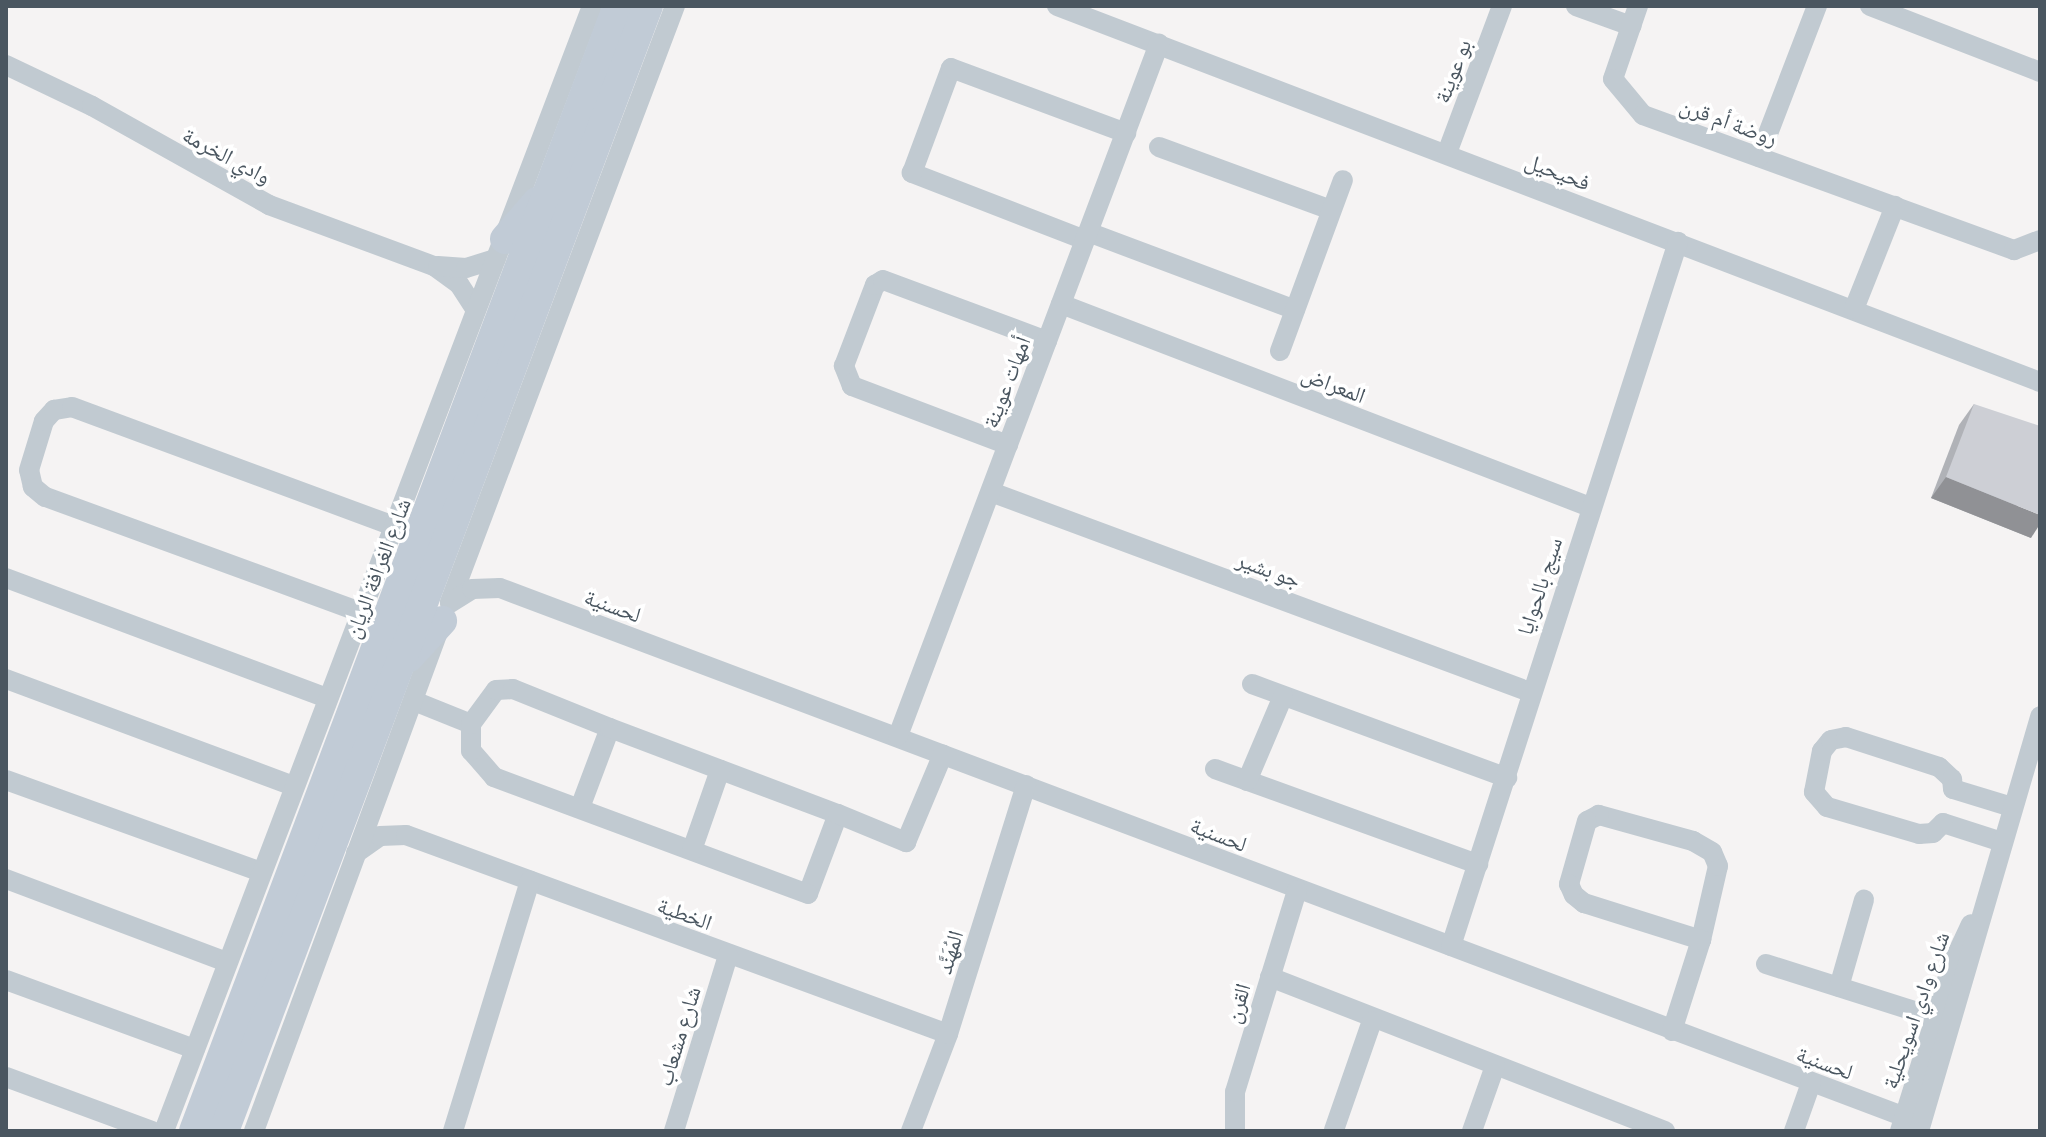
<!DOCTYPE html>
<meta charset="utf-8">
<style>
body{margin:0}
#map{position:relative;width:2046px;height:1137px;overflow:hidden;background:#f5f3f3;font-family:Barlow,"Noto Naskh Arabic",sans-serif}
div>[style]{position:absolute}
.minor>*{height:20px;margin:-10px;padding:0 10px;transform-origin:10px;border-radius:10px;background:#c1cad1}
.secondary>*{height:30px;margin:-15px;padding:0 15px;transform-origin:15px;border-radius:15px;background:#c1cbd6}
.wall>*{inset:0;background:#b0b2b7}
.shaded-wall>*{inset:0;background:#909195}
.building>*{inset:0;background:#cdcfd5}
span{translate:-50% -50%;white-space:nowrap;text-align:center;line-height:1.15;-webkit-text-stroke:7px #fff;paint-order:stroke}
.street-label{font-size:22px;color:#4a5660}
.frame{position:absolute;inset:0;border:8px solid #4a5660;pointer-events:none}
</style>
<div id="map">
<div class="minor">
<div style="left:1057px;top:6px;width:1052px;rotate:20.93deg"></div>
<div style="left:1576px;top:6px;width:59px;rotate:20deg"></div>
<div style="left:1638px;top:6px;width:77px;rotate:108.9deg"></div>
<div style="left:1613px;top:79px;width:47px;rotate:50.2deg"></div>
<div style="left:1643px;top:115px;width:395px;rotate:20deg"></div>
<div style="left:2014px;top:250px;width:28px;rotate:-21deg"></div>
<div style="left:1870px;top:6px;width:182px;rotate:21.2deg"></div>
<div style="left:6px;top:65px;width:95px;rotate:25.5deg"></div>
<div style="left:92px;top:106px;width:203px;rotate:29.2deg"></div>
<div style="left:269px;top:205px;width:176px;rotate:20.3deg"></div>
<div style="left:434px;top:266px;width:31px;rotate:36deg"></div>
<div style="left:459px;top:284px;width:31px;rotate:57deg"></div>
<div style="left:1159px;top:147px;width:183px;rotate:20.1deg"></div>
<div style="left:1447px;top:153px;width:157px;rotate:-69.5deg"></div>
<div style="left:1759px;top:157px;width:162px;rotate:-69deg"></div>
<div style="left:1088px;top:232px;width:221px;rotate:20.6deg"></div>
<div style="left:1085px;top:240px;width:186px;rotate:-158.8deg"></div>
<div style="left:912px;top:173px;width:112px;rotate:-69.6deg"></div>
<div style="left:951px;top:68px;width:187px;rotate:20.4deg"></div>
<div style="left:438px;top:266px;width:28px;rotate:4deg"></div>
<div style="left:466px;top:268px;width:31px;rotate:-17deg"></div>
<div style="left:1061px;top:304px;width:567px;rotate:20.99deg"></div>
<div style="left:1854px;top:309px;width:111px;rotate:-68.3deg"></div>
<div style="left:1280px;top:351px;width:182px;rotate:-69.8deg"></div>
<div style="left:1008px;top:445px;width:167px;rotate:-159.3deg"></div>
<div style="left:852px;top:386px;width:22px;rotate:-112deg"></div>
<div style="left:844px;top:366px;width:87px;rotate:-69.1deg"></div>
<div style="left:875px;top:285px;width:9px;rotate:-32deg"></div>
<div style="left:883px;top:280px;width:175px;rotate:20.4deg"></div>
<div style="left:991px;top:492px;width:575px;rotate:20.36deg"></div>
<div style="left:6px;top:578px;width:343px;rotate:20.5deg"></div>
<div style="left:450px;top:602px;width:637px;rotate:-69.32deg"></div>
<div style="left:450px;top:603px;width:26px;rotate:-32deg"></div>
<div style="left:472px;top:589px;width:28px;rotate:-2deg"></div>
<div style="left:500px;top:588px;width:1518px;rotate:20.63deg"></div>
<div style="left:360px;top:612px;width:335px;rotate:-159.9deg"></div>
<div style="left:45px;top:497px;width:16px;rotate:-140deg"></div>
<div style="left:33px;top:487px;width:17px;rotate:-103deg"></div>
<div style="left:29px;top:470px;width:51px;rotate:-73deg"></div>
<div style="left:44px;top:421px;width:15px;rotate:-48deg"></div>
<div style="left:54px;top:410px;width:18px;rotate:-9deg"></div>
<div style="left:72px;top:407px;width:343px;rotate:20.3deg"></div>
<div style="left:6px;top:679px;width:307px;rotate:20.4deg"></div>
<div style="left:1252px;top:684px;width:272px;rotate:20.2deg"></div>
<div style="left:414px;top:701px;width:61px;rotate:22deg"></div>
<div style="left:898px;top:736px;width:740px;rotate:-69.34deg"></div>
<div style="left:1215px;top:769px;width:280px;rotate:19.9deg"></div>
<div style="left:6px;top:780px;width:272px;rotate:19.8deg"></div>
<div style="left:1247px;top:781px;width:92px;rotate:-67deg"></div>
<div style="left:581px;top:805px;width:82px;rotate:-69.4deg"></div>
<div style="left:838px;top:814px;width:85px;rotate:110.6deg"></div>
<div style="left:808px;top:894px;width:335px;rotate:-159.6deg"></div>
<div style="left:494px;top:777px;width:35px;rotate:-131deg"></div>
<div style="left:471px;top:751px;width:27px;rotate:-90deg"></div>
<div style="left:471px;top:724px;width:42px;rotate:-53.7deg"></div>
<div style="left:496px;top:690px;width:17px;rotate:-3deg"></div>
<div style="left:513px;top:689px;width:105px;rotate:21.9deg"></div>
<div style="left:610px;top:728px;width:244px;rotate:20.7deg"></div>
<div style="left:838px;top:814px;width:74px;rotate:22.4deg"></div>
<div style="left:906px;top:842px;width:95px;rotate:-67.2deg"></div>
<div style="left:2002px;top:842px;width:62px;rotate:-162.1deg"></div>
<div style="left:1943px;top:823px;width:14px;rotate:135deg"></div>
<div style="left:1933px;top:833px;width:14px;rotate:176deg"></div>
<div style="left:1919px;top:834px;width:96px;rotate:-163.6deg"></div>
<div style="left:1827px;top:807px;width:20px;rotate:-131deg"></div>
<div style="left:1814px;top:792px;width:42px;rotate:-79deg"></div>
<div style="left:1822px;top:751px;width:14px;rotate:-51deg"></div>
<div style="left:1831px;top:740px;width:15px;rotate:-11deg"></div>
<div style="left:1846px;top:737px;width:98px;rotate:17.9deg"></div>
<div style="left:1939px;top:767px;width:18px;rotate:43deg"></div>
<div style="left:1952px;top:779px;width:10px;rotate:84deg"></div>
<div style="left:1953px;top:789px;width:62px;rotate:17deg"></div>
<div style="left:692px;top:850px;width:85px;rotate:-70.7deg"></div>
<div style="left:356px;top:853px;width:29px;rotate:-35deg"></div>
<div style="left:380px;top:836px;width:26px;rotate:-2deg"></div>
<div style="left:406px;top:835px;width:577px;rotate:20.16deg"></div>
<div style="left:6px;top:879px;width:236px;rotate:20.6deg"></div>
<div style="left:1451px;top:946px;width:740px;rotate:-72.13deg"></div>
<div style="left:1766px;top:964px;width:178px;rotate:17.6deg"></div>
<div style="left:1270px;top:977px;width:424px;rotate:21.3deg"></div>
<div style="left:6px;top:980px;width:201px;rotate:20.1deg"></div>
<div style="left:1839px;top:987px;width:91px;rotate:-74deg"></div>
<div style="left:1672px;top:1031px;width:96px;rotate:-72.3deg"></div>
<div style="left:1701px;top:940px;width:76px;rotate:-77.1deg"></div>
<div style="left:1718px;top:866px;width:15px;rotate:-113deg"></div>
<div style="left:1712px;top:852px;width:22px;rotate:-150deg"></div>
<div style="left:1693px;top:841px;width:98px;rotate:-164.5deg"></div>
<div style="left:1599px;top:815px;width:13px;rotate:153deg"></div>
<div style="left:1587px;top:821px;width:66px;rotate:105.9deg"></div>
<div style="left:1569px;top:884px;width:12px;rotate:66deg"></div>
<div style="left:1574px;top:895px;width:13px;rotate:39deg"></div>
<div style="left:1584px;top:903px;width:123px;rotate:17.5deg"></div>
<div style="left:6px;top:1077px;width:156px;rotate:20.3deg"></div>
<div style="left:1334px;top:1130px;width:115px;rotate:-70.8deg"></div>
<div style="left:164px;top:1131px;width:1204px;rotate:-69.17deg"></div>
<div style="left:254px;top:1131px;width:532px;rotate:-69.76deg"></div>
<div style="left:453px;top:1131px;width:262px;rotate:-72.9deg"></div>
<div style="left:674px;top:1131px;width:184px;rotate:-72.9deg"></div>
<div style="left:911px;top:1131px;width:104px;rotate:-69.1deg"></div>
<div style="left:948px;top:1034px;width:261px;rotate:-72.6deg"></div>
<div style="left:1235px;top:1131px;width:39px;rotate:-90deg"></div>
<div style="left:1235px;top:1092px;width:211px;rotate:-72.9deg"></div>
<div style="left:1472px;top:1131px;width:69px;rotate:-70.5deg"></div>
<div style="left:1794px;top:1131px;width:51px;rotate:-70.5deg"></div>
<div style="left:1900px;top:1131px;width:172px;rotate:-72.7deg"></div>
<div style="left:1951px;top:967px;width:47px;rotate:-65.1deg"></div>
<div style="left:1919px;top:1131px;width:432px;rotate:-73.7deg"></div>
</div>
<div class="secondary">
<div style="left:505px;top:239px;width:49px;rotate:-49.1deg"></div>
<div style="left:409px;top:657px;width:49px;rotate:-47.5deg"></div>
<div style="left:194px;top:1131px;width:1202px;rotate:-69.35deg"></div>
<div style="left:224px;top:1131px;width:1202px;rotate:-69.35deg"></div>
</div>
<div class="wall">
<div style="clip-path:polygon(1974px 404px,2031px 538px,1931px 498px,1959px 425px)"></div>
</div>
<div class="shaded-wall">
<div style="clip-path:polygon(1946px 477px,2040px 515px,2040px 524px,2031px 538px,1931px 498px)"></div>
</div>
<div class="building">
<div style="clip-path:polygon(1974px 404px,2040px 426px,2040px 515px,1946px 477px)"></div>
</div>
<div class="street-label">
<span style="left:1452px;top:71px;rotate:-69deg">بو عوينة</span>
<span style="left:1729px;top:121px;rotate:20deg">روضة أم قرن</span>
<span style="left:227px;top:155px;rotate:28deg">وادي الخرمة</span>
<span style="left:1558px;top:171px;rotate:21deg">فحيحيل</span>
<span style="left:1006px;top:382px;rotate:-69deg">أمهات عوينة</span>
<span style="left:1334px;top:384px;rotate:21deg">المعراض</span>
<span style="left:377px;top:568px;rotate:-69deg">شارع الغرافة الريان</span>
<span style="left:1269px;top:569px;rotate:20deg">جو بشير</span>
<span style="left:1539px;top:586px;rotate:-72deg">سيج بالحوايا</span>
<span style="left:613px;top:605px;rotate:20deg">لحسنية</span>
<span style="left:1219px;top:834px;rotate:21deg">لحسنية</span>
<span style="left:685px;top:913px;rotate:20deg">الخطية</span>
<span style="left:949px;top:952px;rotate:-73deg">المُهَنَّد</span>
<span style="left:1237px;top:1003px;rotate:-73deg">القرن</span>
<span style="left:1915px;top:1010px;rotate:-71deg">شارع وادي اسويحلية</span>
<span style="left:678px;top:1036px;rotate:-73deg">شارع مشعاب</span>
<span style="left:1825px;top:1062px;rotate:20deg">لحسنية</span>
</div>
<div class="frame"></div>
</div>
